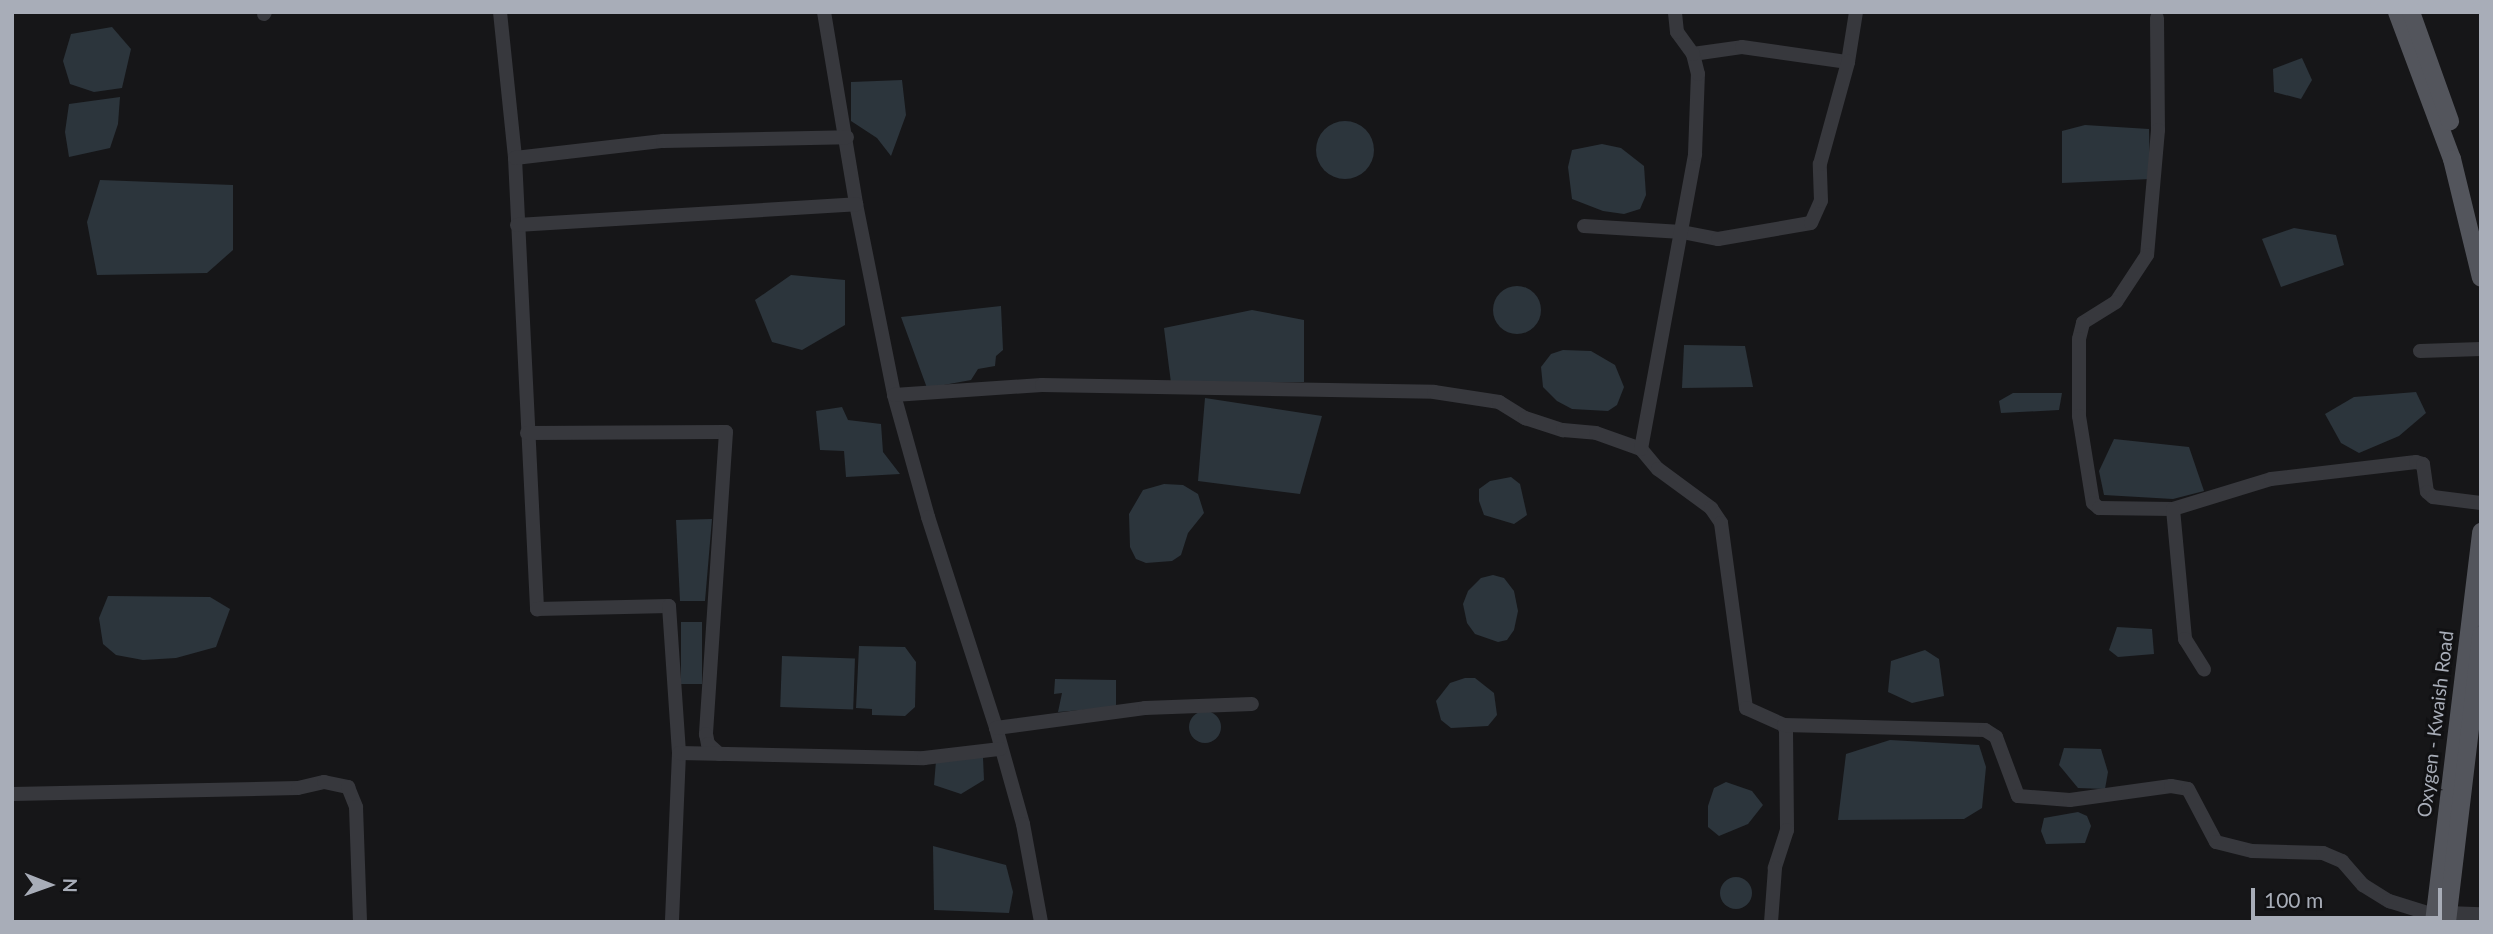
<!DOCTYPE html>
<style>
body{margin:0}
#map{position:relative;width:2493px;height:934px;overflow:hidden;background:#161618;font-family:Lato,sans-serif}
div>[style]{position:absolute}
.water>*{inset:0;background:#2c353c;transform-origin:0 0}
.round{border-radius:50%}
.minor>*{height:14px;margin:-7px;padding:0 7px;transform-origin:7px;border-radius:7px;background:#37383d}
.major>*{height:18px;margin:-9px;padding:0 9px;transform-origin:9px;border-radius:9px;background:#53555c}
span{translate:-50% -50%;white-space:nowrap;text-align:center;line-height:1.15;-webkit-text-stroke:6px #111113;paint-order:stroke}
.street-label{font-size:19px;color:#a8adb8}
.frame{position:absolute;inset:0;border:14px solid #a8adb8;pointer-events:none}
.north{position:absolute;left:14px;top:850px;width:70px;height:70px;-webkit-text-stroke:5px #111113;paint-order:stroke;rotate:91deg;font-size:19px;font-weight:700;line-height:28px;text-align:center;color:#a8adb8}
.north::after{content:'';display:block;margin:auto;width:24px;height:32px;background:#a8adb8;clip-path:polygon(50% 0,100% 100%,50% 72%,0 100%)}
.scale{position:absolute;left:2251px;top:888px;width:191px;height:32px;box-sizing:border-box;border:4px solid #a8adb8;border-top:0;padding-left:9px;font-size:21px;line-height:24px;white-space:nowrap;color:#a8adb8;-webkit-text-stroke:5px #111113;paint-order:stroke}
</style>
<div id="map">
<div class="water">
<div style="clip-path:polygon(112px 27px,131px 49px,122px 88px,94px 92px,70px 84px,63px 61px,71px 34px)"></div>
<div style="clip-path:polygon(2302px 58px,2312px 80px,2301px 99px,2274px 92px,2273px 69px)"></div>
<div style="clip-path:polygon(902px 80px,906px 115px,891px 156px,877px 138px,851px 121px,851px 82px)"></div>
<div style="clip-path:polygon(120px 97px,118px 124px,110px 148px,69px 157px,65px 132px,69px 104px)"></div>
<div class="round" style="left:1316px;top:121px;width:58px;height:58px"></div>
<div style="clip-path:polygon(2085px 125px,2149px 129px,2150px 179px,2062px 183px,2062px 131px)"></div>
<div style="clip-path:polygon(1602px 144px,1621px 148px,1644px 166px,1646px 195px,1640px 209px,1624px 214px,1603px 211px,1572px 199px,1568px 167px,1572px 150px)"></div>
<div style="clip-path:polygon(100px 180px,233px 185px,233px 250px,207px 273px,97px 275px,87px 222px)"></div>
<div style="clip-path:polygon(2294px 228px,2336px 235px,2344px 265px,2281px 287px,2262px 239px)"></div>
<div style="clip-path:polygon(791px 275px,845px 280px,845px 325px,802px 350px,772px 342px,755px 300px)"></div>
<div class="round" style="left:1493px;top:286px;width:48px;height:48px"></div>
<div style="clip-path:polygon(1001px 306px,1003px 350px,996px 356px,995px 366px,978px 369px,971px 380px,927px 388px,901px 317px)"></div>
<div style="clip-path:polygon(1252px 310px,1304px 320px,1304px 382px,1171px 383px,1164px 328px)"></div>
<div style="clip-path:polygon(1684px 345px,1745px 346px,1753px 387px,1682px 388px)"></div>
<div style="clip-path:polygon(1563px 350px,1591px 351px,1615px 365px,1624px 387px,1617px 405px,1608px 411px,1572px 409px,1557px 401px,1543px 387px,1541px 367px,1551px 354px)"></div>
<div style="clip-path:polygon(2416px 392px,2426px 413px,2399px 436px,2359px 453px,2341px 443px,2325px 414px,2354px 397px)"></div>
<div style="clip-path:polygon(2013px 393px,2062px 393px,2059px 410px,2001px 413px,1999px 401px)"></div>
<div style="clip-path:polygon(1205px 398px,1322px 416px,1300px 494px,1198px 481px)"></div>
<div style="clip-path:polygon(842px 407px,848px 420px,881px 424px,883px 452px,900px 474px,846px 477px,844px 451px,820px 450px,816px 411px)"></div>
<div style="clip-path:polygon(2114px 439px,2189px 447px,2204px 491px,2173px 499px,2104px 495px,2099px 471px)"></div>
<div style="clip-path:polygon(1511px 477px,1520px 484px,1527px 515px,1514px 524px,1484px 515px,1479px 501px,1479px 489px,1490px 481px)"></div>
<div style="clip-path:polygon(1164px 484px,1183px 485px,1198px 494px,1204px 513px,1188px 533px,1181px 555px,1172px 561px,1146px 563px,1136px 559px,1130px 547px,1129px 514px,1143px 490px)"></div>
<div style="clip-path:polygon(712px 519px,705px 601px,680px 601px,676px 520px)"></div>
<div style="clip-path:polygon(1493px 575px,1504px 578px,1514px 591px,1518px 611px,1514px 630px,1507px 640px,1498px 642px,1475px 634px,1467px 623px,1463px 604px,1468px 591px,1481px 578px)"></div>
<div style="clip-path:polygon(108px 596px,210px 597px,230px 609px,216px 647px,176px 658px,143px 660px,116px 655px,103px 644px,99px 618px)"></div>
<div style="left:681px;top:622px;width:21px;height:62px"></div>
<div style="clip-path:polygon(2117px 627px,2152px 629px,2154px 654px,2118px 657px,2109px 650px)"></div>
<div style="clip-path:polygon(859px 646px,905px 647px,916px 662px,915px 707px,905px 716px,872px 715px,872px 709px,856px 708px)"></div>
<div style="clip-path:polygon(1925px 650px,1939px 659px,1944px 696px,1912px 703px,1888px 692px,1891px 661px)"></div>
<div style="left:782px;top:656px;width:73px;height:51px;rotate:2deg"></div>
<div style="clip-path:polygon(1465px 678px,1475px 678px,1494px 693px,1497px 715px,1488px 726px,1451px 728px,1441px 720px,1436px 701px,1450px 683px)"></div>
<div style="clip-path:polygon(1055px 679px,1116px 680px,1116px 707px,1058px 712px,1062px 693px,1054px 694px)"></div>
<div class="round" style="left:1189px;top:711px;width:32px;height:32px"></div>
<div style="clip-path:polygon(1890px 740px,1979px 745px,1986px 767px,1982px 808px,1964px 819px,1838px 820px,1846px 754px)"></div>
<div style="clip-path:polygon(2064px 748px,2101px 749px,2108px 772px,2105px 789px,2078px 788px,2059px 765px)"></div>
<div style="clip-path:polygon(965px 755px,983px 758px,984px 780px,961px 794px,934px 785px,936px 761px)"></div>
<div style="clip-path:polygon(1726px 782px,1752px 791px,1763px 805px,1748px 824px,1719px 836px,1708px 827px,1708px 806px,1714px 788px)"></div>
<div style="clip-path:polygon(2078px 812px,2087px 816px,2091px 826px,2085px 843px,2046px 844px,2041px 831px,2044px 818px)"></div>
<div style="clip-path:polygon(933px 846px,1006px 865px,1013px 892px,1009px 913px,934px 910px)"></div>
<div class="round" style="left:1720px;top:877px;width:32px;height:32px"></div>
</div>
<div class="minor">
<div style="left:500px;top:12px;width:147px;rotate:84.1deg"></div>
<div style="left:515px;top:158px;width:452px;rotate:87.2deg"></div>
<div style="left:537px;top:609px;width:132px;rotate:-1.3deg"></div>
<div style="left:669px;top:606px;width:147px;rotate:86.1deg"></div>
<div style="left:679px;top:753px;width:169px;rotate:92.4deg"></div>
<div style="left:824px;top:12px;width:195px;rotate:80.5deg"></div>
<div style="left:856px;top:204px;width:195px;rotate:78.7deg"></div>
<div style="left:894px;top:395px;width:127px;rotate:74.4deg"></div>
<div style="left:928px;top:517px;width:222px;rotate:72.1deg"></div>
<div style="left:996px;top:728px;width:100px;rotate:74.3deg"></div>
<div style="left:1023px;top:824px;width:100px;rotate:79.6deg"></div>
<div style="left:264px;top:14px;width:2px;rotate:-63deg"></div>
<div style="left:2157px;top:18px;width:112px;rotate:89.5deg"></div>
<div style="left:2158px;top:130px;width:125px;rotate:95deg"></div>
<div style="left:2147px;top:255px;width:56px;rotate:123.4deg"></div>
<div style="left:2116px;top:302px;width:39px;rotate:148deg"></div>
<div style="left:2083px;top:323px;width:16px;rotate:104deg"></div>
<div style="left:2079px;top:339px;width:77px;rotate:90deg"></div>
<div style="left:2079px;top:416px;width:88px;rotate:80.9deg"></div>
<div style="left:2093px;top:503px;width:8px;rotate:40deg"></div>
<div style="left:2099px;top:508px;width:74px;rotate:0.8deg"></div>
<div style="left:2173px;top:509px;width:102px;rotate:-17deg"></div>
<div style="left:2271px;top:479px;width:146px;rotate:-6.7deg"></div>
<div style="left:2416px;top:462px;width:7px;rotate:16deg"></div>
<div style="left:2423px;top:464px;width:28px;rotate:82deg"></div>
<div style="left:2427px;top:492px;width:8px;rotate:40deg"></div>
<div style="left:2433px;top:497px;width:48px;rotate:7.1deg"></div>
<div style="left:1693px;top:54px;width:49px;rotate:-8.1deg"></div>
<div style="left:1742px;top:47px;width:107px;rotate:8.1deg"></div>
<div style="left:1848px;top:62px;width:51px;rotate:-80.9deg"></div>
<div style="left:515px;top:158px;width:149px;rotate:-6.6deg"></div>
<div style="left:663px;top:141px;width:184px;rotate:-1.2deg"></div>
<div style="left:517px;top:225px;width:340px;rotate:-3.5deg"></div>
<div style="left:1584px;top:226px;width:98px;rotate:3.5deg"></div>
<div style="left:1682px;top:232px;width:37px;rotate:11deg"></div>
<div style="left:1718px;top:239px;width:94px;rotate:-9.8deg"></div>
<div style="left:1811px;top:223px;width:24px;rotate:-66deg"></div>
<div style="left:1821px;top:201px;width:37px;rotate:-92deg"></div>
<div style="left:1820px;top:164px;width:106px;rotate:-74.6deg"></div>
<div style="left:2420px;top:351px;width:61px;rotate:-1.9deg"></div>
<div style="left:894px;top:395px;width:148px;rotate:-3.9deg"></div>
<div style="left:1042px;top:385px;width:392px;rotate:1deg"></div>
<div style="left:1434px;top:392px;width:66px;rotate:8.7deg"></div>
<div style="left:1499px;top:402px;width:31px;rotate:32deg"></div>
<div style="left:1525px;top:418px;width:40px;rotate:18deg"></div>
<div style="left:1563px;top:430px;width:33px;rotate:5deg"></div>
<div style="left:1596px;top:433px;width:48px;rotate:19.6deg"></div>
<div style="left:1641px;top:449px;width:26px;rotate:50deg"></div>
<div style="left:1658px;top:469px;width:66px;rotate:36.3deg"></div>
<div style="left:1711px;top:508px;width:18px;rotate:56deg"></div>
<div style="left:1721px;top:523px;width:187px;rotate:82.3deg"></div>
<div style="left:1746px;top:708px;width:42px;rotate:24.1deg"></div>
<div style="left:1784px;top:725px;width:6px;rotate:72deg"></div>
<div style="left:1786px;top:731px;width:99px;rotate:89.4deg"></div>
<div style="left:1787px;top:830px;width:40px;rotate:108deg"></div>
<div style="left:1775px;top:868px;width:54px;rotate:94.2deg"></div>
<div style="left:527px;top:433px;width:199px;rotate:-0.3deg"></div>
<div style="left:726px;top:432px;width:303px;rotate:93.8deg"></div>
<div style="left:706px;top:734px;width:10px;rotate:79deg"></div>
<div style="left:708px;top:744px;width:15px;rotate:42deg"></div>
<div style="left:1641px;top:449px;width:300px;rotate:-79.6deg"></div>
<div style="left:1695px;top:154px;width:80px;rotate:-87.9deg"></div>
<div style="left:1698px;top:74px;width:21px;rotate:-104deg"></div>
<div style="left:1693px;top:54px;width:27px;rotate:-126deg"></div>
<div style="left:1677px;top:32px;width:20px;rotate:-96deg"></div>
<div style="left:2173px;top:509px;width:131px;rotate:84.7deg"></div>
<div style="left:2185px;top:639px;width:36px;rotate:58deg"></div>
<div style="left:1784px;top:725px;width:201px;rotate:1.4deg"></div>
<div style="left:1985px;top:730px;width:13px;rotate:32deg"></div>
<div style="left:1996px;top:737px;width:63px;rotate:69.6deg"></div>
<div style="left:2018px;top:796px;width:52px;rotate:4.4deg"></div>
<div style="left:2070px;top:800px;width:102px;rotate:-7.9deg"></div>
<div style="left:2171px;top:786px;width:17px;rotate:10deg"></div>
<div style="left:2188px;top:789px;width:60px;rotate:62.2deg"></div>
<div style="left:2216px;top:842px;width:37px;rotate:14deg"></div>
<div style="left:2252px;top:851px;width:71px;rotate:1.6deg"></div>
<div style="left:2323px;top:853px;width:21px;rotate:23deg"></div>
<div style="left:2342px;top:861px;width:32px;rotate:49deg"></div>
<div style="left:2363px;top:885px;width:31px;rotate:32deg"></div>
<div style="left:2389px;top:901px;width:47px;rotate:17.3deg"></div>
<div style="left:996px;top:728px;width:150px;rotate:-7.6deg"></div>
<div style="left:1145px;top:708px;width:107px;rotate:-2.1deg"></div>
<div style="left:679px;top:753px;width:245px;rotate:1.2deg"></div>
<div style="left:924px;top:758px;width:77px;rotate:-6.8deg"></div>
<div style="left:12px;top:794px;width:286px;rotate:-1.2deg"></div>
<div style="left:298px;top:788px;width:27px;rotate:-13deg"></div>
<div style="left:324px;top:782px;width:25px;rotate:12deg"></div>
<div style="left:348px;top:787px;width:22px;rotate:68deg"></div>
<div style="left:356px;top:807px;width:115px;rotate:88deg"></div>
<div style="left:2447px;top:913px;width:34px;rotate:2deg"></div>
</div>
<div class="major">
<div style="left:2397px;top:12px;width:157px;rotate:69.5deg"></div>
<div style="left:2452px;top:159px;width:122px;rotate:76.3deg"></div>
<div style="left:2411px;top:12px;width:116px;rotate:70.3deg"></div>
<div style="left:2434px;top:922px;width:393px;rotate:-83.1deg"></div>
<div style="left:2447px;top:922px;width:289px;rotate:-83.2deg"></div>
</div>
<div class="street-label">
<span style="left:2435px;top:724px;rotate:-83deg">Oxygen - Kwaish Road</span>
</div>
<div class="frame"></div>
<div class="north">N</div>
<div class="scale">100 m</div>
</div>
